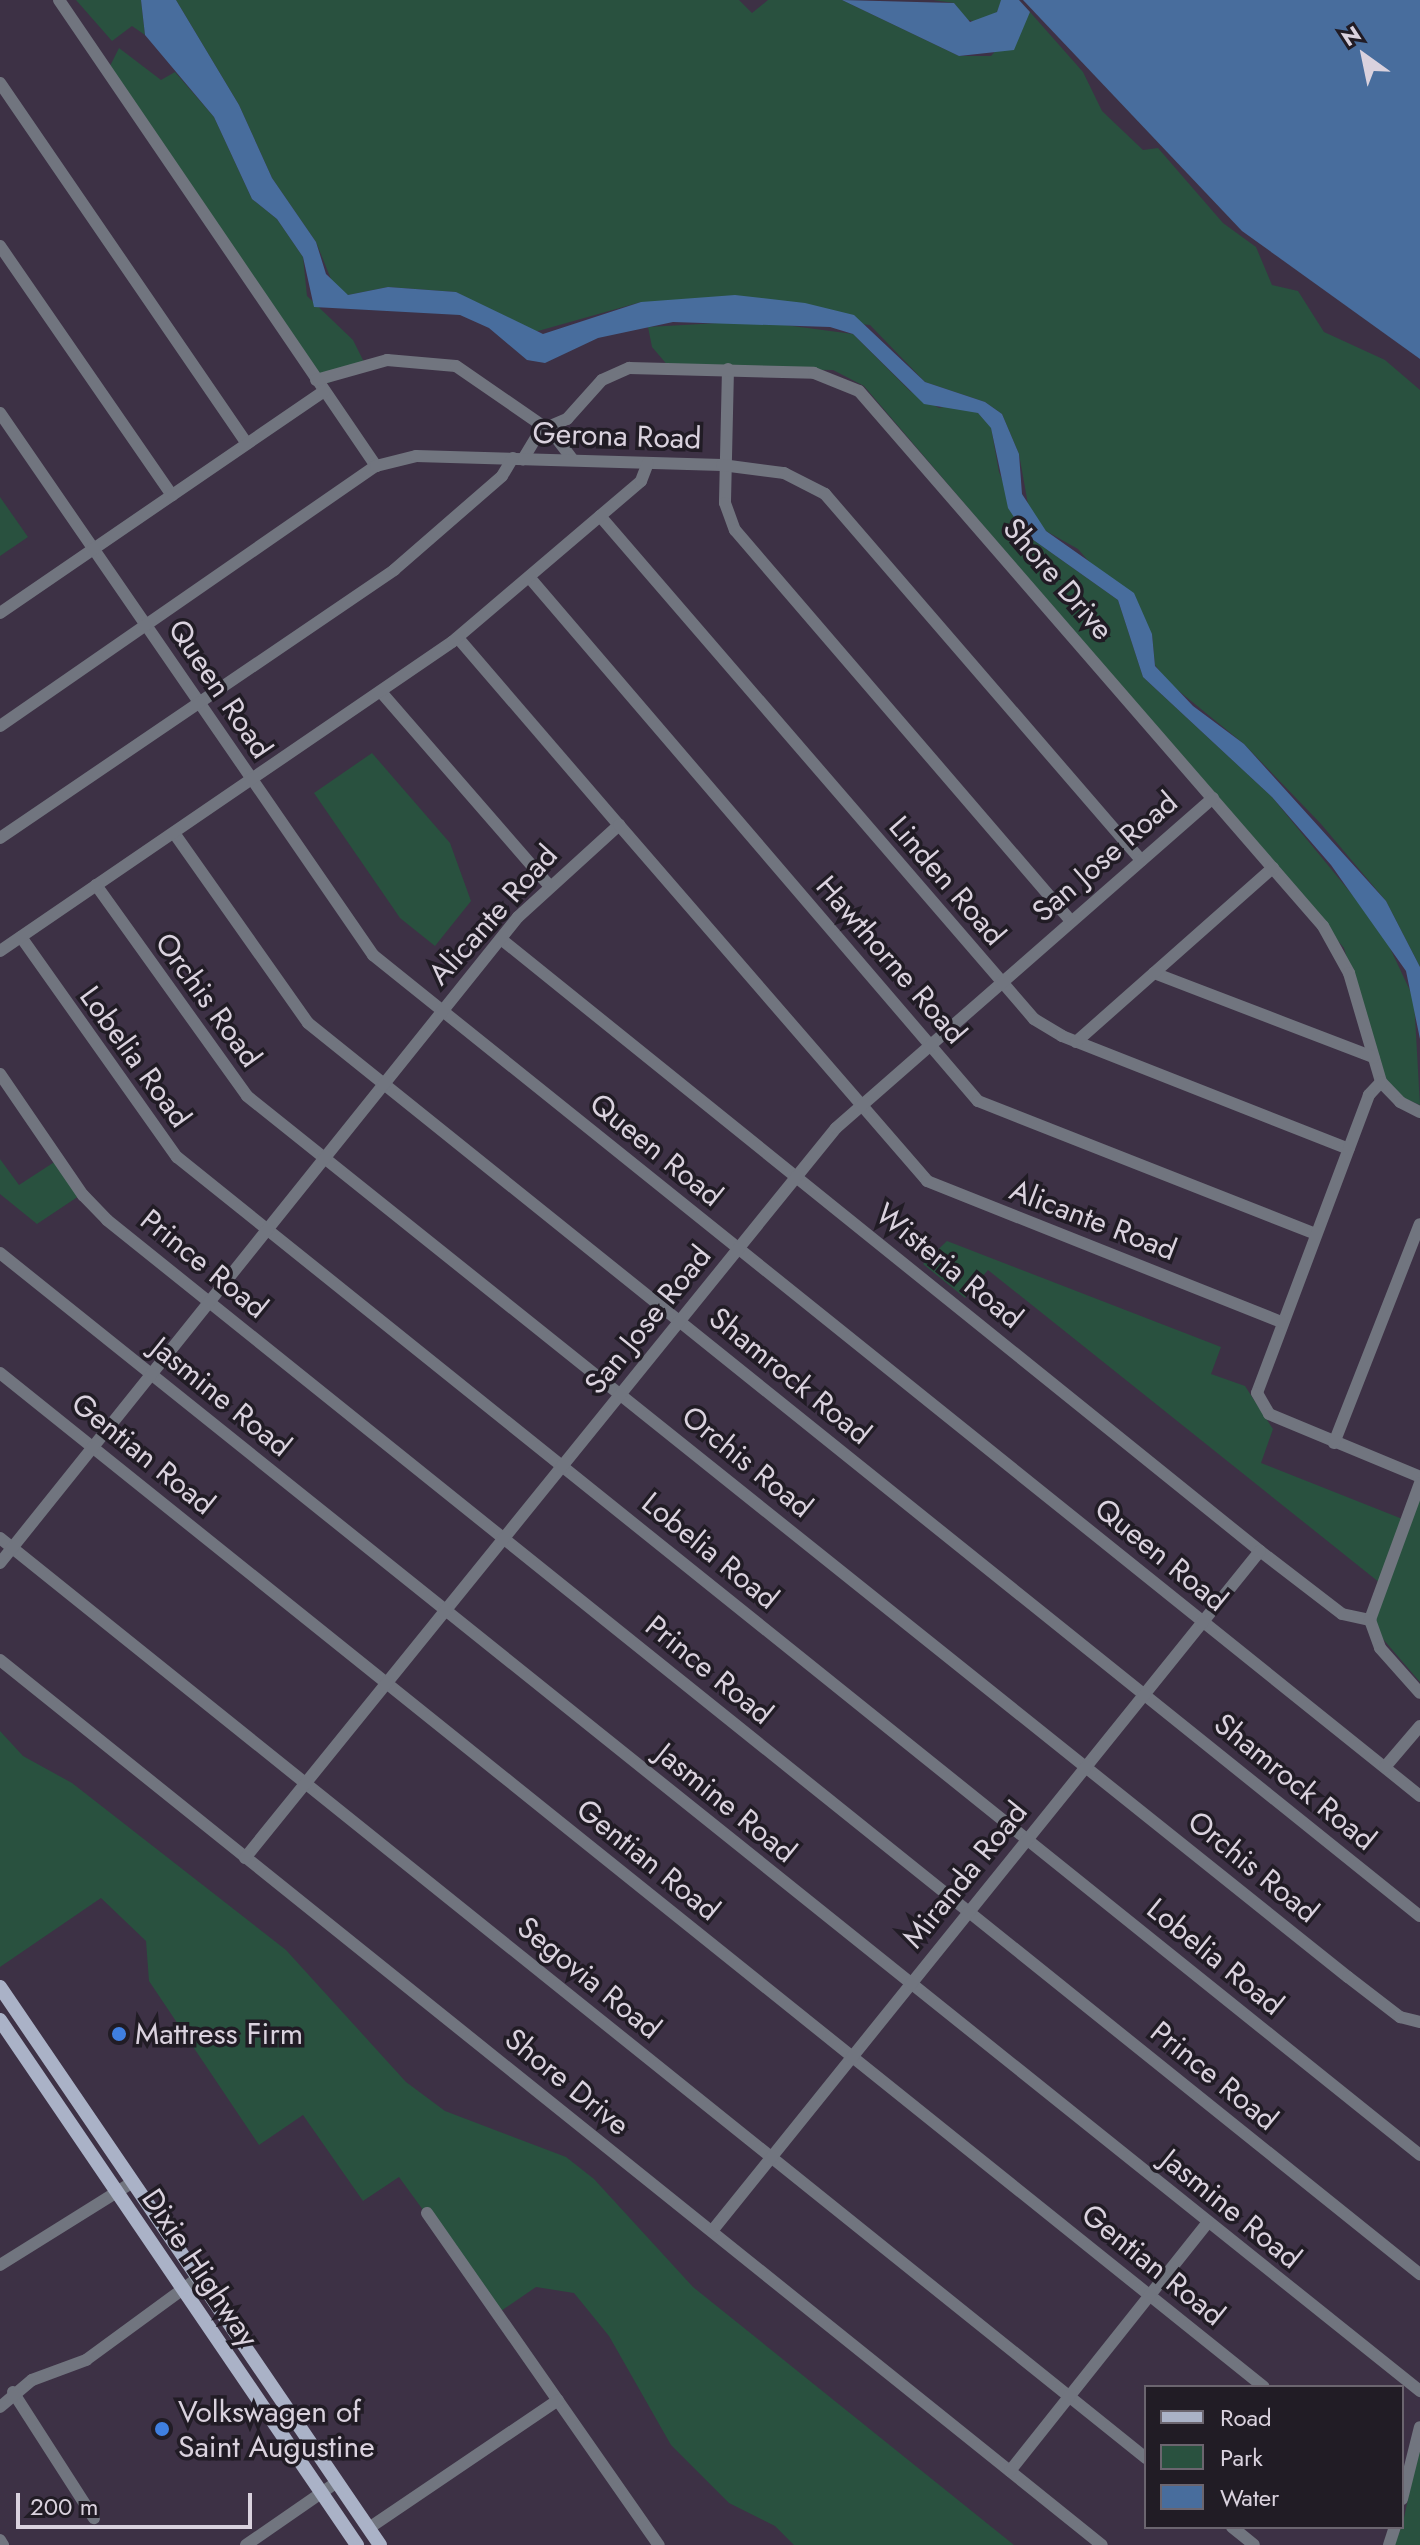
<!DOCTYPE html>
<style>
body{margin:0}
#map{position:relative;width:1420px;height:2545px;overflow:hidden;background:#3d3145;font-family:Jost,sans-serif}
div>[style]{position:absolute}
.green>*{inset:0;background:#29513f}
.water>*{inset:0;background:#486d9d}
.minor>*{height:12px;margin:-6px;padding:0 6px;transform-origin:6px;border-radius:6px;background:#71757f}
.major>*{height:14px;margin:-7px;padding:0 7px;transform-origin:7px;border-radius:7px;background:#aab2c7}
.dots>*{width:22px;height:22px;translate:-50% -50%;box-sizing:border-box;border:4px solid #211c25;border-radius:50%}
span{translate:-50% -50%;white-space:nowrap;text-align:center;line-height:1.15;-webkit-text-stroke:7px #211c25;paint-order:stroke}
.street-label{font-size:30px;color:#dad2de}
.poi-label{font-size:30px;color:#dad2de}
.left{translate:0 -50%;text-align:left}
.legend{position:absolute;left:1144px;top:2385px;width:260px;height:144px;box-sizing:border-box;background:#211c25;border:2px solid #6b656f;margin:0;padding:10px 14px;list-style:none;font-size:24px;color:#dad2de}
.legend li{display:flex;align-items:center;gap:16px;height:40px}
.legend b{width:40px;border:2px solid #6b656f}
.north{position:absolute;left:1324px;top:16px;width:80px;height:80px;-webkit-text-stroke:6px #211c25;paint-order:stroke;rotate:327deg;font-size:22px;font-weight:700;line-height:32px;text-align:center;color:#dad2de}
.north::after{content:'';display:block;margin:auto;width:28px;height:36px;background:#dad2de;clip-path:polygon(50% 0,100% 100%,50% 72%,0 100%)}
.scale{position:absolute;left:16px;top:2493px;width:236px;height:36px;box-sizing:border-box;border:4px solid #dad2de;border-top:0;padding-left:10px;font-size:24px;line-height:28px;white-space:nowrap;color:#dad2de;-webkit-text-stroke:6px #211c25;paint-order:stroke}
</style>
<div id="map">
<div class="green">
<div style="clip-path:polygon(76px 0,141px 0,145px 35px,132px 26px,112px 41px)"></div>
<div style="clip-path:polygon(176px 0,739px 0,752px 13px,768px 0,842px 0,959px 56px,991px 56px,1030px 12px,1083px 72px,1102px 111px,1143px 150px,1158px 148px,1223px 223px,1256px 247px,1272px 285px,1298px 291px,1324px 332px,1385px 360px,1420px 390px,1420px 967px,1386px 901px,1321px 824px,1244px 744px,1169px 683px,1155px 665px,1152px 634px,1078px 549px,1046px 531px,1029px 510px,1019px 454px,1002px 414px,985px 402px,925px 382px,870px 325px,641px 302px,531px 333px,456px 292px,388px 287px,348px 295px,335px 289px,316px 242px,272px 178px,239px 105px)"></div>
<div style="clip-path:polygon(933px 0,1001px 0,1001px 1px,997px 12px,977px 22px,964px 19px,954px 3px)"></div>
<div style="clip-path:polygon(119px 48px,161px 80px,175px 72px,214px 117px,252px 199px,277px 219px,303px 257px,307px 296px,353px 340px,365px 364px,329px 383px,320px 377px,109px 68px)"></div>
<div style="clip-path:polygon(754px 321px,853px 334px,910px 391px,939px 408px,954px 404px,978px 413px,991px 427px,999px 472px,1025px 534px,1118px 600px,1143px 677px,1272px 797px,1382px 931px,1414px 999px,1420px 1105px,1399px 1096px,1380px 1074px,1344px 948px,864px 386px,833px 370px,670px 368px,652px 347px,648px 327px)"></div>
<div style="clip-path:polygon(0 497px,28px 537px,0 556px)"></div>
<div style="clip-path:polygon(372px 753px,450px 843px,471px 901px,435px 946px,400px 918px,314px 793px)"></div>
<div style="clip-path:polygon(0 1159px,19px 1185px,59px 1159px,82px 1194px,37px 1224px,0 1194px)"></div>
<div style="clip-path:polygon(947px 1241px,1221px 1347px,1211px 1374px,1245px 1386px,1273px 1429px,1261px 1463px,1410px 1522px,1420px 1498px,1420px 1682px,1371px 1625px,1385px 1587px,988px 1270px,965px 1298px,923px 1264px)"></div>
<div style="clip-path:polygon(0 1731px,23px 1756px,72px 1783px,286px 1950px,406px 2082px,445px 2111px,566px 2157px,594px 2179px,693px 2287px,1014px 2545px,794px 2545px,775px 2526px,729px 2503px,671px 2445px,609px 2336px,574px 2293px,536px 2287px,498px 2313px,399px 2177px,363px 2201px,303px 2115px,259px 2145px,149px 1981px,146px 1941px,101px 1898px,0 1967px)"></div>
<div style="clip-path:polygon(1420px 2443px,1420px 2545px,1392px 2545px,1402px 2527px)"></div>
</div>
<div class="water">
<div style="clip-path:polygon(141px 0,176px 0,239px 105px,272px 178px,316px 242px,326px 274px,348px 295px,388px 287px,456px 292px,543px 334px,641px 302px,735px 295px,805px 303px,854px 315px,925px 382px,985px 402px,1002px 414px,1019px 454px,1022px 494px,1046px 531px,1134px 593px,1152px 634px,1155px 666px,1193px 706px,1244px 744px,1386px 901px,1420px 967px,1420px 1039px,1406px 971px,1331px 865px,1272px 797px,1143px 677px,1118px 600px,1025px 534px,1008px 508px,991px 428px,978px 413px,924px 404px,853px 334px,830px 327px,673px 322px,598px 338px,545px 363px,527px 360px,489px 328px,460px 315px,314px 307px,303px 257px,277px 219px,252px 199px,214px 117px,145px 35px)"></div>
<div style="clip-path:polygon(842px 0,954px 3px,970px 22px,997px 12px,1001px 0,1019px 0,1030px 12px,1014px 50px,959px 56px)"></div>
<div style="clip-path:polygon(1023px 0,1420px 0,1420px 359px,1242px 231px)"></div>
</div>
<div class="minor">
<div style="left:59px;top:0;width:564px;rotate:55.77deg"></div>
<div style="left:0;top:83px;width:437px;rotate:55.6deg"></div>
<div style="left:0;top:246px;width:303px;rotate:55.4deg"></div>
<div style="left:728px;top:369px;width:134px;rotate:91.3deg"></div>
<div style="left:725px;top:503px;width:29px;rotate:70deg"></div>
<div style="left:735px;top:530px;width:516px;rotate:49.33deg"></div>
<div style="left:316px;top:380px;width:74px;rotate:-15.7deg"></div>
<div style="left:387px;top:360px;width:69px;rotate:5deg"></div>
<div style="left:456px;top:366px;width:106px;rotate:34.6deg"></div>
<div style="left:543px;top:426px;width:39px;rotate:121deg"></div>
<div style="left:0;top:413px;width:658px;rotate:55.46deg"></div>
<div style="left:373px;top:955px;width:1343px;rotate:38.77deg"></div>
<div style="left:573px;top:460px;width:41px;rotate:-127.1deg"></div>
<div style="left:548px;top:427px;width:21px;rotate:-23deg"></div>
<div style="left:567px;top:419px;width:52px;rotate:-48.1deg"></div>
<div style="left:602px;top:380px;width:30px;rotate:-24deg"></div>
<div style="left:629px;top:368px;width:185px;rotate:1.5deg"></div>
<div style="left:814px;top:373px;width:48px;rotate:21.8deg"></div>
<div style="left:859px;top:391px;width:708px;rotate:49.07deg"></div>
<div style="left:1323px;top:926px;width:54px;rotate:61deg"></div>
<div style="left:1349px;top:973px;width:114px;rotate:73.6deg"></div>
<div style="left:1381px;top:1082px;width:28px;rotate:46deg"></div>
<div style="left:1400px;top:1102px;width:22px;rotate:27deg"></div>
<div style="left:600px;top:516px;width:664px;rotate:49.21deg"></div>
<div style="left:1034px;top:1019px;width:33px;rotate:31deg"></div>
<div style="left:1062px;top:1036px;width:308px;rotate:21.5deg"></div>
<div style="left:529px;top:577px;width:690px;rotate:49.41deg"></div>
<div style="left:978px;top:1101px;width:363px;rotate:21.5deg"></div>
<div style="left:0;top:613px;width:393px;rotate:-34.4deg"></div>
<div style="left:458px;top:638px;width:247px;rotate:49.3deg"></div>
<div style="left:381px;top:692px;width:254px;rotate:49deg"></div>
<div style="left:0;top:726px;width:457px;rotate:-34.7deg"></div>
<div style="left:376px;top:466px;width:41px;rotate:-14deg"></div>
<div style="left:416px;top:456px;width:306px;rotate:1.7deg"></div>
<div style="left:722px;top:465px;width:63px;rotate:7.4deg"></div>
<div style="left:784px;top:473px;width:46px;rotate:27.1deg"></div>
<div style="left:825px;top:494px;width:484px;rotate:49.2deg"></div>
<div style="left:174px;top:833px;width:232px;rotate:54.8deg"></div>
<div style="left:308px;top:1023px;width:1426px;rotate:38.77deg"></div>
<div style="left:0;top:838px;width:477px;rotate:-34.2deg"></div>
<div style="left:394px;top:570px;width:143px;rotate:-41deg"></div>
<div style="left:502px;top:476px;width:21px;rotate:-59deg"></div>
<div style="left:96px;top:885px;width:259px;rotate:54.4deg"></div>
<div style="left:247px;top:1096px;width:1410px;rotate:38.67deg"></div>
<div style="left:1348px;top:1977px;width:66px;rotate:37.6deg"></div>
<div style="left:1400px;top:2017px;width:21px;rotate:14deg"></div>
<div style="left:21px;top:937px;width:270px;rotate:54.7deg"></div>
<div style="left:177px;top:1157px;width:1594px;rotate:38.76deg"></div>
<div style="left:501px;top:939px;width:975px;rotate:38.88deg"></div>
<div style="left:1260px;top:1551px;width:103px;rotate:37.5deg"></div>
<div style="left:1342px;top:1614px;width:29px;rotate:12deg"></div>
<div style="left:0;top:951px;width:548px;rotate:-34.36deg"></div>
<div style="left:452px;top:642px;width:248px;rotate:-40.4deg"></div>
<div style="left:641px;top:481px;width:19px;rotate:-69deg"></div>
<div style="left:1154px;top:973px;width:235px;rotate:21deg"></div>
<div style="left:1076px;top:1042px;width:263px;rotate:-41.5deg"></div>
<div style="left:0;top:1074px;width:147px;rotate:55.6deg"></div>
<div style="left:83px;top:1195px;width:35px;rotate:46deg"></div>
<div style="left:107px;top:1220px;width:1684px;rotate:38.76deg"></div>
<div style="left:1381px;top:1082px;width:18px;rotate:133deg"></div>
<div style="left:1369px;top:1095px;width:318px;rotate:110.6deg"></div>
<div style="left:1257px;top:1393px;width:24px;rotate:60deg"></div>
<div style="left:1269px;top:1414px;width:164px;rotate:22.6deg"></div>
<div style="left:0;top:1253px;width:1820px;rotate:38.71deg"></div>
<div style="left:0;top:1373px;width:1620px;rotate:38.74deg"></div>
<div style="left:1334px;top:1443px;width:235px;rotate:-68.6deg"></div>
<div style="left:1420px;top:1483px;width:146px;rotate:110.1deg"></div>
<div style="left:1370px;top:1620px;width:30px;rotate:70deg"></div>
<div style="left:1380px;top:1648px;width:60px;rotate:48.4deg"></div>
<div style="left:0;top:1538px;width:1470px;rotate:38.76deg"></div>
<div style="left:0;top:1563px;width:828px;rotate:-51.28deg"></div>
<div style="left:518px;top:917px;width:137px;rotate:-42.3deg"></div>
<div style="left:619px;top:825px;width:471px;rotate:49.1deg"></div>
<div style="left:927px;top:1181px;width:382px;rotate:21.7deg"></div>
<div style="left:0;top:1660px;width:1413px;rotate:38.77deg"></div>
<div style="left:1385px;top:1767px;width:54px;rotate:-49.5deg"></div>
<div style="left:245px;top:1858px;width:939px;rotate:-51.01deg"></div>
<div style="left:836px;top:1128px;width:501px;rotate:-41.2deg"></div>
<div style="left:427px;top:2213px;width:405px;rotate:55.1deg"></div>
<div style="left:712px;top:2231px;width:873px;rotate:-51.14deg"></div>
<div style="left:0;top:2265px;width:157px;rotate:-32deg"></div>
<div style="left:13px;top:2392px;width:150px;rotate:57.3deg"></div>
<div style="left:0;top:2407px;width:42px;rotate:-40.2deg"></div>
<div style="left:32px;top:2380px;width:58px;rotate:-20.3deg"></div>
<div style="left:86px;top:2360px;width:139px;rotate:-36.2deg"></div>
<div style="left:1010px;top:2471px;width:317px;rotate:-51.5deg"></div>
<div style="left:1402px;top:2499px;width:74px;rotate:-76deg"></div>
<div style="left:1232px;top:2527px;width:28px;rotate:39deg"></div>
<div style="left:369px;top:2528px;width:228px;rotate:-34.1deg"></div>
<div style="left:0;top:2540px;width:6px;rotate:59deg"></div>
<div style="left:246px;top:2545px;width:111px;rotate:-34.7deg"></div>
<div style="left:1389px;top:2545px;width:19px;rotate:-72deg"></div>
</div>
<div class="major">
<div style="left:0;top:1987px;width:675px;rotate:55.74deg"></div>
<div style="left:0;top:2020px;width:635px;rotate:55.78deg"></div>
</div>
<div class="dots">
<div style="left:119px;top:2034px;background:#3f7fe0"></div>
<div style="left:162px;top:2429px;background:#3f7fe0"></div>
</div>
<div class="street-label">
<span style="left:617px;top:436px;rotate:2deg">Gerona Road</span>
<span style="left:1058px;top:579px;rotate:49deg">Shore Drive</span>
<span style="left:220px;top:689px;rotate:56deg">Queen Road</span>
<span style="left:1105px;top:857px;rotate:-41deg">San Jose Road</span>
<span style="left:947px;top:881px;rotate:49deg">Linden Road</span>
<span style="left:493px;top:915px;rotate:-48deg">Alicante Road</span>
<span style="left:891px;top:960px;rotate:49deg">Hawthorne Road</span>
<span style="left:208px;top:1000px;rotate:54deg">Orchis Road</span>
<span style="left:135px;top:1057px;rotate:54deg">Lobelia Road</span>
<span style="left:656px;top:1150px;rotate:39deg">Queen Road</span>
<span style="left:1093px;top:1220px;rotate:21deg">Alicante Road</span>
<span style="left:204px;top:1264px;rotate:39deg">Prince Road</span>
<span style="left:949px;top:1266px;rotate:39deg">Wisteria Road</span>
<span style="left:648px;top:1320px;rotate:-51deg">San Jose Road</span>
<span style="left:790px;top:1376px;rotate:39deg">Shamrock Road</span>
<span style="left:221px;top:1397px;rotate:39deg">Jasmine Road</span>
<span style="left:143px;top:1454px;rotate:39deg">Gentian Road</span>
<span style="left:747px;top:1462px;rotate:39deg">Orchis Road</span>
<span style="left:710px;top:1551px;rotate:39deg">Lobelia Road</span>
<span style="left:1161px;top:1555px;rotate:39deg">Queen Road</span>
<span style="left:709px;top:1670px;rotate:39deg">Prince Road</span>
<span style="left:1295px;top:1782px;rotate:39deg">Shamrock Road</span>
<span style="left:726px;top:1803px;rotate:39deg">Jasmine Road</span>
<span style="left:648px;top:1860px;rotate:39deg">Gentian Road</span>
<span style="left:1253px;top:1867px;rotate:39deg">Orchis Road</span>
<span style="left:965px;top:1875px;rotate:-51deg">Miranda Road</span>
<span style="left:1215px;top:1957px;rotate:39deg">Lobelia Road</span>
<span style="left:589px;top:1978px;rotate:39deg">Segovia Road</span>
<span style="left:1214px;top:2076px;rotate:39deg">Prince Road</span>
<span style="left:567px;top:2082px;rotate:39deg">Shore Drive</span>
<span style="left:1231px;top:2209px;rotate:39deg">Jasmine Road</span>
<span style="left:1153px;top:2265px;rotate:39deg">Gentian Road</span>
<span style="left:200px;top:2268px;rotate:56deg">Dixie Highway</span>
</div>
<div class="poi-label">
<span class="left" style="left:135px;top:2034px">Mattress Firm</span>
<span class="left" style="left:178px;top:2429px">Volkswagen of<br>Saint Augustine</span>
</div>
<ul class="legend">
<li><b style="height:10px;background:#aab2c7"></b>Road</li>
<li><b style="height:22px;background:#29513f"></b>Park</li>
<li><b style="height:22px;background:#486d9d"></b>Water</li>
</ul>
<div class="north">N</div>
<div class="scale">200 m</div>
</div>
